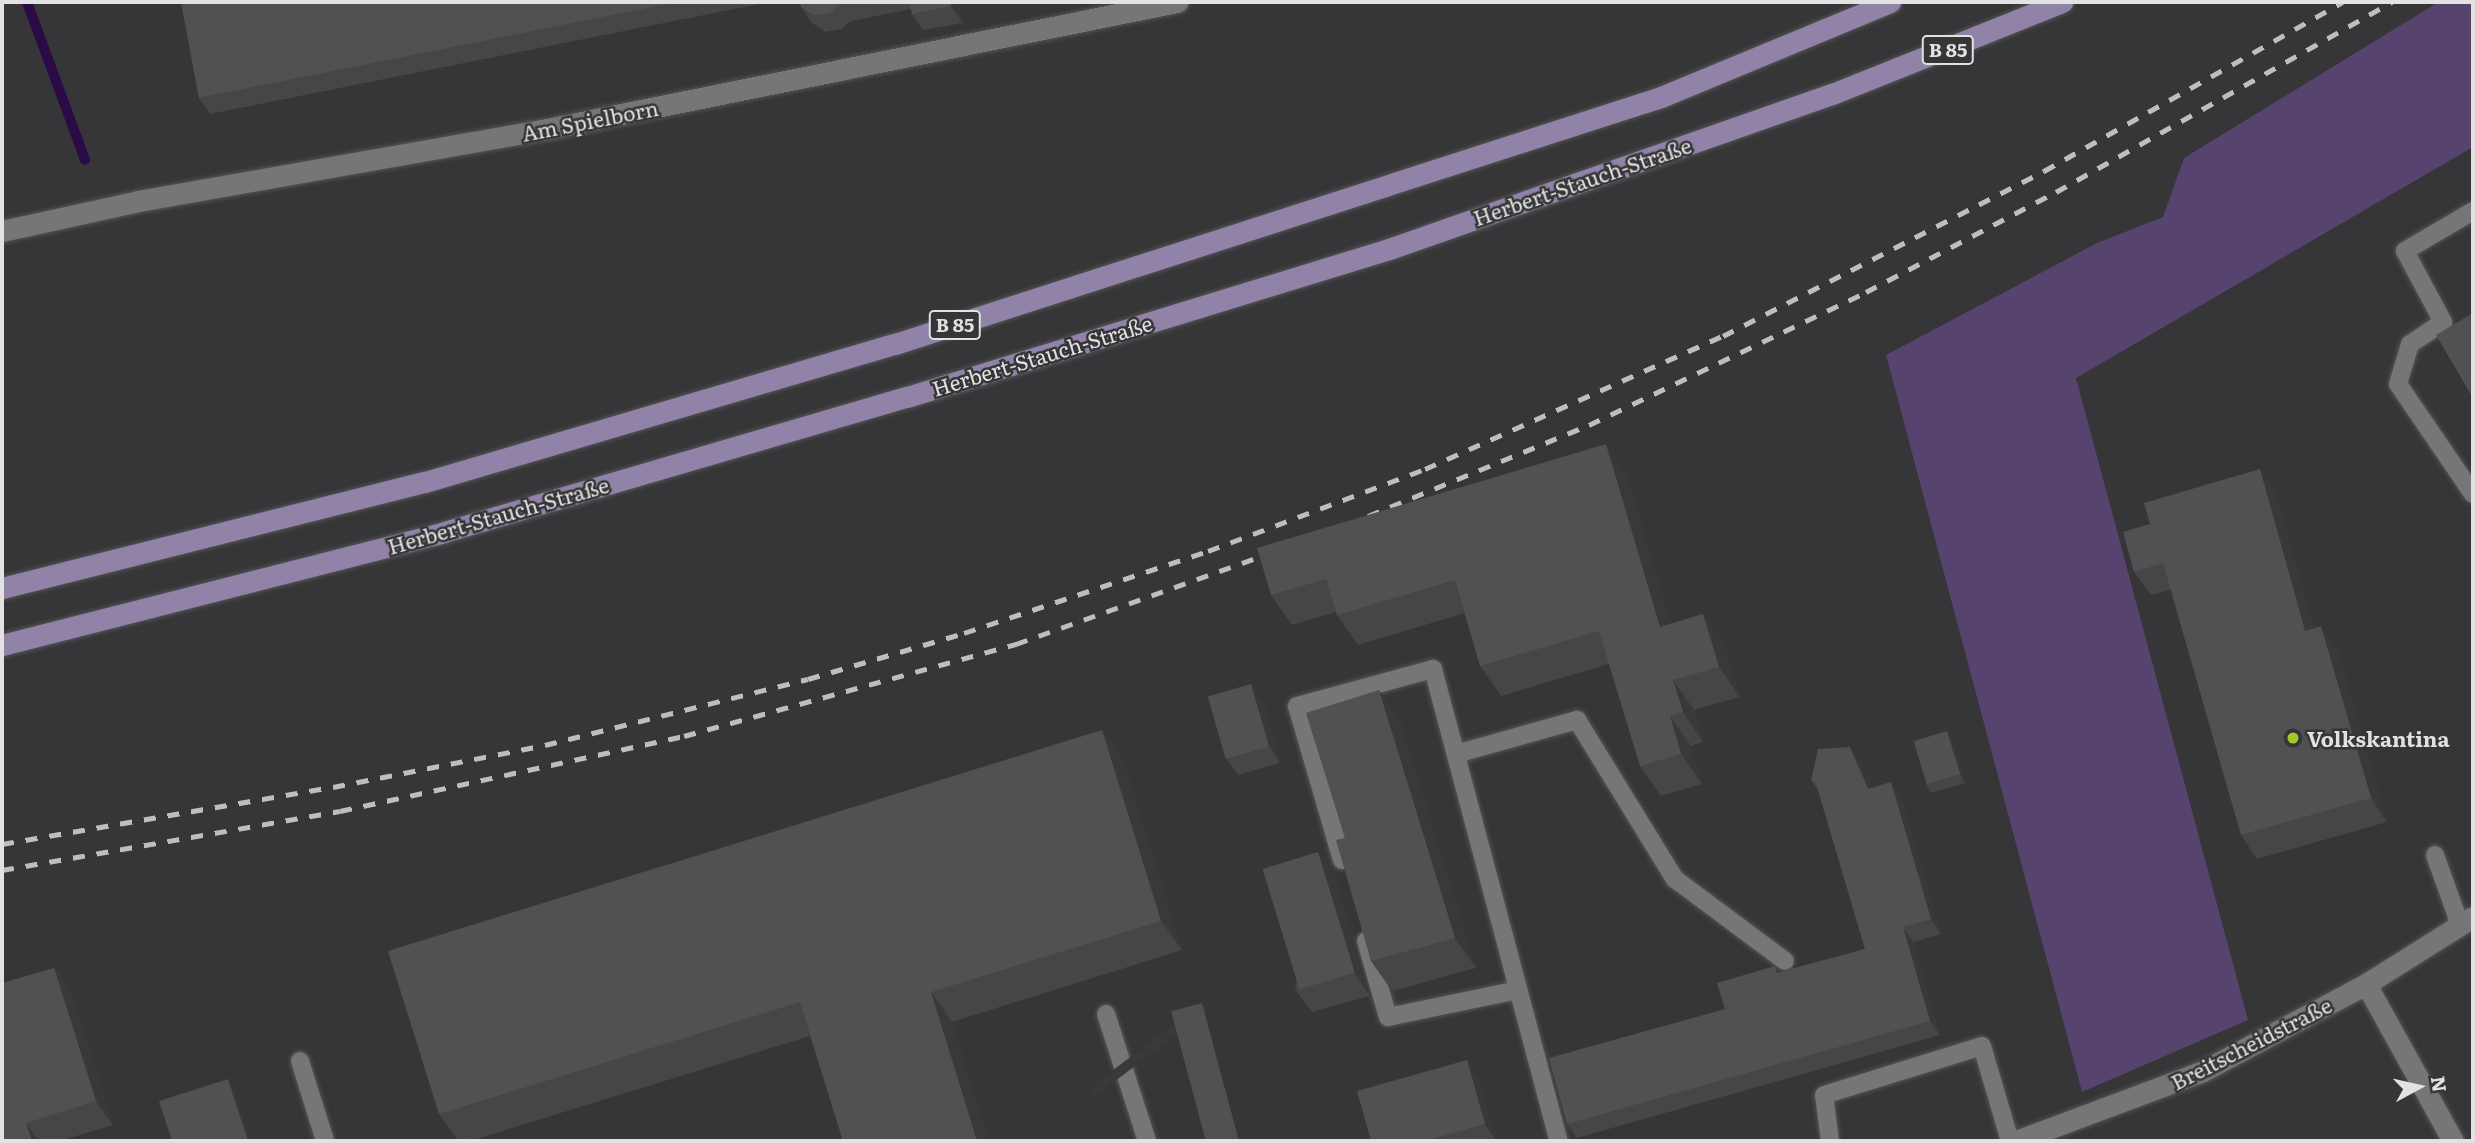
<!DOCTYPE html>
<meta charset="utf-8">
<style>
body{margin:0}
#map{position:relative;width:2475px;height:1143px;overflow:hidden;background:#363537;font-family:Literata,serif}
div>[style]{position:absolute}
.green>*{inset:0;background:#56446f}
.stream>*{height:10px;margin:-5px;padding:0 5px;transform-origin:5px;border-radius:5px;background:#2a0a47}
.roads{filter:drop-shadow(0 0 2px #545456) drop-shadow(0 0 2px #545456)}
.service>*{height:18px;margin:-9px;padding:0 9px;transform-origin:9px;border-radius:9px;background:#767578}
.minor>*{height:21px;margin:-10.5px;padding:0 10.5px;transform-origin:10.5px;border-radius:10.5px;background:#767578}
.primary>*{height:21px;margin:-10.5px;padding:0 10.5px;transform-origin:10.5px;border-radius:10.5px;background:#9182a8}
.rail>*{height:5px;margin-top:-2.5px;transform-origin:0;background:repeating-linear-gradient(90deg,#bebdbf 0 12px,transparent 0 24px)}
.wall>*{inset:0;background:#464547}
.shaded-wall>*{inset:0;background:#39383a;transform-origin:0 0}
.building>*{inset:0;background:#515053;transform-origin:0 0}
.dots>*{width:19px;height:19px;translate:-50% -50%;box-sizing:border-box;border:4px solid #363537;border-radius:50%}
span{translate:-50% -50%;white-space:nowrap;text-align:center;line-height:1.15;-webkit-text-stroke:5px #363537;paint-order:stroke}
.shield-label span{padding:2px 5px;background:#363537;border:2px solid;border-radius:5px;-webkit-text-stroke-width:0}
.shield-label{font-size:19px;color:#e2e2e3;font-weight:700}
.street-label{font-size:21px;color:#e2e2e3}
.poi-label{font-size:21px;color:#e2e2e3;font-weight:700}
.left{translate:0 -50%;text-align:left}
.frame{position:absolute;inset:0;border:4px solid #e2e2e3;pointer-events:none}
.north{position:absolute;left:2384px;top:1052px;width:70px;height:70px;-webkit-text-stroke:5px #363537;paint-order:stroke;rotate:82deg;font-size:19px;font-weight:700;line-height:28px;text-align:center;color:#e2e2e3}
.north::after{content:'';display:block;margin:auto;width:24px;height:32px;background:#e2e2e3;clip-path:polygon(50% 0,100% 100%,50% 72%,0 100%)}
</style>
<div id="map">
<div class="green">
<div style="clip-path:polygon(2473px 2px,2473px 147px,2076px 378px,2248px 1020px,2082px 1092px,1886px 355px,2097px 243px,2163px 217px,2184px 158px,2437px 3px)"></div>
</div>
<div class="stream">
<div style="left:27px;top:2px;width:168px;rotate:69.8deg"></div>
</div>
<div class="roads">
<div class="service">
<div style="left:2473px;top:211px;width:79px;rotate:149.5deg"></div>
<div style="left:2405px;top:251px;width:81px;rotate:61.8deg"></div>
<div style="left:2443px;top:322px;width:40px;rotate:146deg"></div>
<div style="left:2410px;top:344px;width:42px;rotate:106.7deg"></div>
<div style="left:2398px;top:384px;width:133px;rotate:55.7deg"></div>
<div style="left:1456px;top:754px;width:126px;rotate:-15.7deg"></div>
<div style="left:1577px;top:720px;width:187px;rotate:58.4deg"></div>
<div style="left:1675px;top:879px;width:137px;rotate:36.7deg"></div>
<div style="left:2435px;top:855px;width:74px;rotate:70.3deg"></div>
<div style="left:1342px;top:860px;width:160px;rotate:-106.3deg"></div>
<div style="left:1297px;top:706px;width:141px;rotate:-15.2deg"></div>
<div style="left:1433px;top:669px;width:489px;rotate:75.1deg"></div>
<div style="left:1366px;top:941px;width:79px;rotate:73.9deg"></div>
<div style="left:1388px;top:1017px;width:133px;rotate:-11.7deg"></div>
<div style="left:1106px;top:1014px;width:133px;rotate:72.1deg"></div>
<div style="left:300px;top:1061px;width:84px;rotate:72.6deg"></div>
<div style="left:1830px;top:1141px;width:46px;rotate:-97.4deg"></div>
<div style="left:1824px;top:1095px;width:165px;rotate:-17.2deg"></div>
<div style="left:1982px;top:1046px;width:99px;rotate:73.6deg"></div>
</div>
<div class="minor">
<div style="left:2px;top:231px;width:139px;rotate:-12.4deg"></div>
<div style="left:138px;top:201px;width:410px;rotate:-10deg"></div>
<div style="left:542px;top:130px;width:648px;rotate:-11.4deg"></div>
<div style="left:2366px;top:984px;width:179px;rotate:61deg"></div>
<div style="left:2016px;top:1141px;width:197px;rotate:-20.5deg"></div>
<div style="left:2201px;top:1072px;width:187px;rotate:-28.1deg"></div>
<div style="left:2366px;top:984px;width:126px;rotate:-32.1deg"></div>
</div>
<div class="primary">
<div style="left:2px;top:588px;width:436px;rotate:-14.1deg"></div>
<div style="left:425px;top:482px;width:490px;rotate:-16.4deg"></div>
<div style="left:895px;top:344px;width:805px;rotate:-17.87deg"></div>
<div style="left:1661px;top:97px;width:248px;rotate:-22.5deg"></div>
<div style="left:2px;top:645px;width:456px;rotate:-14.3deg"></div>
<div style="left:444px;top:532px;width:482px;rotate:-16.3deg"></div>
<div style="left:907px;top:397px;width:504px;rotate:-17.07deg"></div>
<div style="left:1389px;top:249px;width:469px;rotate:-19.3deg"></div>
<div style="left:1832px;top:94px;width:248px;rotate:-21.8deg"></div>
</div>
</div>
<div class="rail">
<div style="left:1368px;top:516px;width:239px;rotate:-22.4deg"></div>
<div style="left:1589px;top:425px;width:307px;rotate:-25.6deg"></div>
<div style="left:1866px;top:292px;width:215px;rotate:-27.8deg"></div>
<div style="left:2056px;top:192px;width:386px;rotate:-29.5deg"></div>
<div style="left:2px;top:844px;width:336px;rotate:-9.8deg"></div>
<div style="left:333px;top:787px;width:216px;rotate:-11.2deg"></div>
<div style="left:545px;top:745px;width:271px;rotate:-14.1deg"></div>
<div style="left:808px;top:679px;width:163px;rotate:-16.4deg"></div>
<div style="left:964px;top:633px;width:257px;rotate:-18.6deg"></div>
<div style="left:1208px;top:551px;width:232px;rotate:-20.7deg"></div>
<div style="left:1425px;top:469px;width:326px;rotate:-24.1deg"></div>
<div style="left:1723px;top:336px;width:361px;rotate:-27.2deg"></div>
<div style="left:2044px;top:171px;width:343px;rotate:-29.5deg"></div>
<div style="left:2px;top:870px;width:343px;rotate:-9.9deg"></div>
<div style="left:340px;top:811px;width:352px;rotate:-12.3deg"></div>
<div style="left:684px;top:736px;width:345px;rotate:-15.5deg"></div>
<div style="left:1016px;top:644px;width:279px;rotate:-19.7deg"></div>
</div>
<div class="wall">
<div style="clip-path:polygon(181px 2px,769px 2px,210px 114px,199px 98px)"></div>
<div style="clip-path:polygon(800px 2px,959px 2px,963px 23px,923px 30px,912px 14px,911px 9px,851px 21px,841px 29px,825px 32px,812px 23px,801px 7px)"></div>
<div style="clip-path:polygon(1627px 474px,1671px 624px,1703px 614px,1724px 644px,1740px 697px,1694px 710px,1703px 742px,1691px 746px,1702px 784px,1661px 796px,1640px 766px,1609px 664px,1501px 696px,1480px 666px,1465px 613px,1358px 645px,1337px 615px,1336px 612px,1292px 625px,1271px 595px)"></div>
<div style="clip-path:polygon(2276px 493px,2314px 628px,2338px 650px,2387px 822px,2257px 859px,2241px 835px,2171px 590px,2151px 595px,2134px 572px)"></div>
<div style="clip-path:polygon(1263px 700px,1280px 763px,1238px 775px,1227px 759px)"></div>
<div style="clip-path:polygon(1400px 720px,1476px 968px,1392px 991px,1371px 961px,1345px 838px)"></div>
<div style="clip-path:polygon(1102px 730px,1123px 759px,1182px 950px,952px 1022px,989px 1141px,843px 1141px,810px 1036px,470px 1141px,458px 1141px,439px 1114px)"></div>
<div style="clip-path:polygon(1953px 740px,1965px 783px,1931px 793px,1925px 784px)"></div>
<div style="clip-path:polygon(1860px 761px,1871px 788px,1901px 797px,1941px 934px,1913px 942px,1940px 1035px,1577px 1138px,1567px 1124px,1725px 1009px,1779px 972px,1865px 949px,1818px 791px,1811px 780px)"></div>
<div style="clip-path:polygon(1318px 852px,1335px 876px,1370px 996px,1312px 1012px,1295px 989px)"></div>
<div style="clip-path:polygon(54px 968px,71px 991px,113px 1125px,60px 1141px,2px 1141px)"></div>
<div style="clip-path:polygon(1467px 1060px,1478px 1077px,1496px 1141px,1371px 1141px)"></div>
</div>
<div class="shaded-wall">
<div style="clip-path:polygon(950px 2px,959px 2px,963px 23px,951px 6px)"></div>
<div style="clip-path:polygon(1606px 444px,1627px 474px,1681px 657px,1660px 627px)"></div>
<div style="clip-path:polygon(2260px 469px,2276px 493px,2322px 654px,2305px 631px)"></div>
<div style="clip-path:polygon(1703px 614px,1724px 644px,1740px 697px,1719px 667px)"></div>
<div style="clip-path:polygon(2321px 626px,2338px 650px,2387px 822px,2371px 798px)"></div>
<div style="clip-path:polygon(1673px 680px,1694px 710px,1703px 742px,1683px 712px)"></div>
<div style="clip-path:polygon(1251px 684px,1263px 700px,1280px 763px,1269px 746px)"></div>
<div style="clip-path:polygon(1379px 690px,1400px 720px,1476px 968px,1455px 938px)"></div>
<div style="clip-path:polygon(1670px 716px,1691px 746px,1702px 784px,1681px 754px)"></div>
<div style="clip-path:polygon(1102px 730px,1123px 759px,1182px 950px,1161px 921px)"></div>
<div style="clip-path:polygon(1947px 731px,1953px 740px,1965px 783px,1960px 774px)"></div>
<div style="clip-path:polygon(1850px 747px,1860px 761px,1878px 803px,1868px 789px)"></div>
<div style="clip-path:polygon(1891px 782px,1901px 797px,1941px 934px,1931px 919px)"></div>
<div style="clip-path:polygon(1318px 852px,1335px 876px,1370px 996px,1354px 973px)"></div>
<div style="clip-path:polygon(1903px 927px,1913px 942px,1940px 1035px,1930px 1021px)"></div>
<div style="clip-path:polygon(54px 968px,71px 991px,113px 1125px,96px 1101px)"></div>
<div style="clip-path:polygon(931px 992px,952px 1022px,989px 1141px,977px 1141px)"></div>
<div style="left:1202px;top:1003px;width:10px;height:143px;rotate:53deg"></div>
<div style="clip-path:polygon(1467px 1060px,1478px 1077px,1496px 1141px,1485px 1124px)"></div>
<div style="clip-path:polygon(228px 1079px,234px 1087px,251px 1141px,248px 1141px)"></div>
<div style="clip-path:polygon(26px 1123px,39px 1141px,32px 1141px)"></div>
</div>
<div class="building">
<div style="clip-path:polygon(181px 2px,677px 2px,199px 98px)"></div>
<div style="clip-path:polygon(800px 2px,853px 2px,840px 4px,830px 13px,814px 15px,801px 7px)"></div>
<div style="clip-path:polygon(909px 2px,950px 2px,951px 6px,912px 14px)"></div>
<div style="clip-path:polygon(2473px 313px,2473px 398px,2436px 335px)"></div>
<div style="clip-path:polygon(1606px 444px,1660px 627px,1703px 614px,1719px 667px,1673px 680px,1683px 712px,1670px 716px,1681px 754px,1640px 766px,1599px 631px,1480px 666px,1455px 580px,1337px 615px,1326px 579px,1271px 595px,1257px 548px)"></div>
<div style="clip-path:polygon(2260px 469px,2305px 631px,2321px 626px,2371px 798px,2241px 835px,2163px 563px,2134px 572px,2123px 532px,2150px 524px,2144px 503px)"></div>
<div style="left:1251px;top:684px;width:65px;height:45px;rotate:74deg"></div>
<div style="clip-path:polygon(1379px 690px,1455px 938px,1371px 961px,1336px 840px,1345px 838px,1306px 713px)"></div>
<div style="clip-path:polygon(1102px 730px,1161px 921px,931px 992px,977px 1141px,843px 1141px,800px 1002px,439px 1114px,388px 951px)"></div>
<div style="left:1947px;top:731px;width:45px;height:35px;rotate:73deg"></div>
<div style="clip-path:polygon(1850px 747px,1868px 789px,1891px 782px,1931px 919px,1903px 927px,1930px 1021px,1567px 1124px,1549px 1058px,1725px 1009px,1717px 983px,1775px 966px,1777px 973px,1865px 949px,1816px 783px,1811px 780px,1818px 749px)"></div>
<div style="left:1318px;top:852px;width:126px;height:58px;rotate:73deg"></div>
<div style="clip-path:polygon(54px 968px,96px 1101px,26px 1123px,32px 1141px,2px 1141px,2px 983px)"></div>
<div style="left:1202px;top:1003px;width:143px;height:32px;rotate:75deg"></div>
<div style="clip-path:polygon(1467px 1060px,1485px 1124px,1425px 1141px,1371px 1141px,1357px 1091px)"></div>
<div style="clip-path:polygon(228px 1079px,248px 1141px,172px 1141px,159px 1101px)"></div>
</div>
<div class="dots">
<div style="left:2293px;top:738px;background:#a3c926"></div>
</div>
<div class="shield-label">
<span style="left:1948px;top:50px">B 85</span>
<span style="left:955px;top:325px">B 85</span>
</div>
<div class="street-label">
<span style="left:590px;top:120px;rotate:-11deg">Am Spielborn</span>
<span style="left:1582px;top:181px;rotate:-19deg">Herbert-Stauch-Straße</span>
<span style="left:1042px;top:355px;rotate:-17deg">Herbert-Stauch-Straße</span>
<span style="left:498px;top:515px;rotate:-16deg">Herbert-Stauch-Straße</span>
<span style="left:2251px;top:1043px;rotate:-27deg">Breitscheidstraße</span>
</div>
<div class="poi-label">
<span class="left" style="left:2307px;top:738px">Volkskantina</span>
</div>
<div class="frame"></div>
<div class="north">N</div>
</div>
